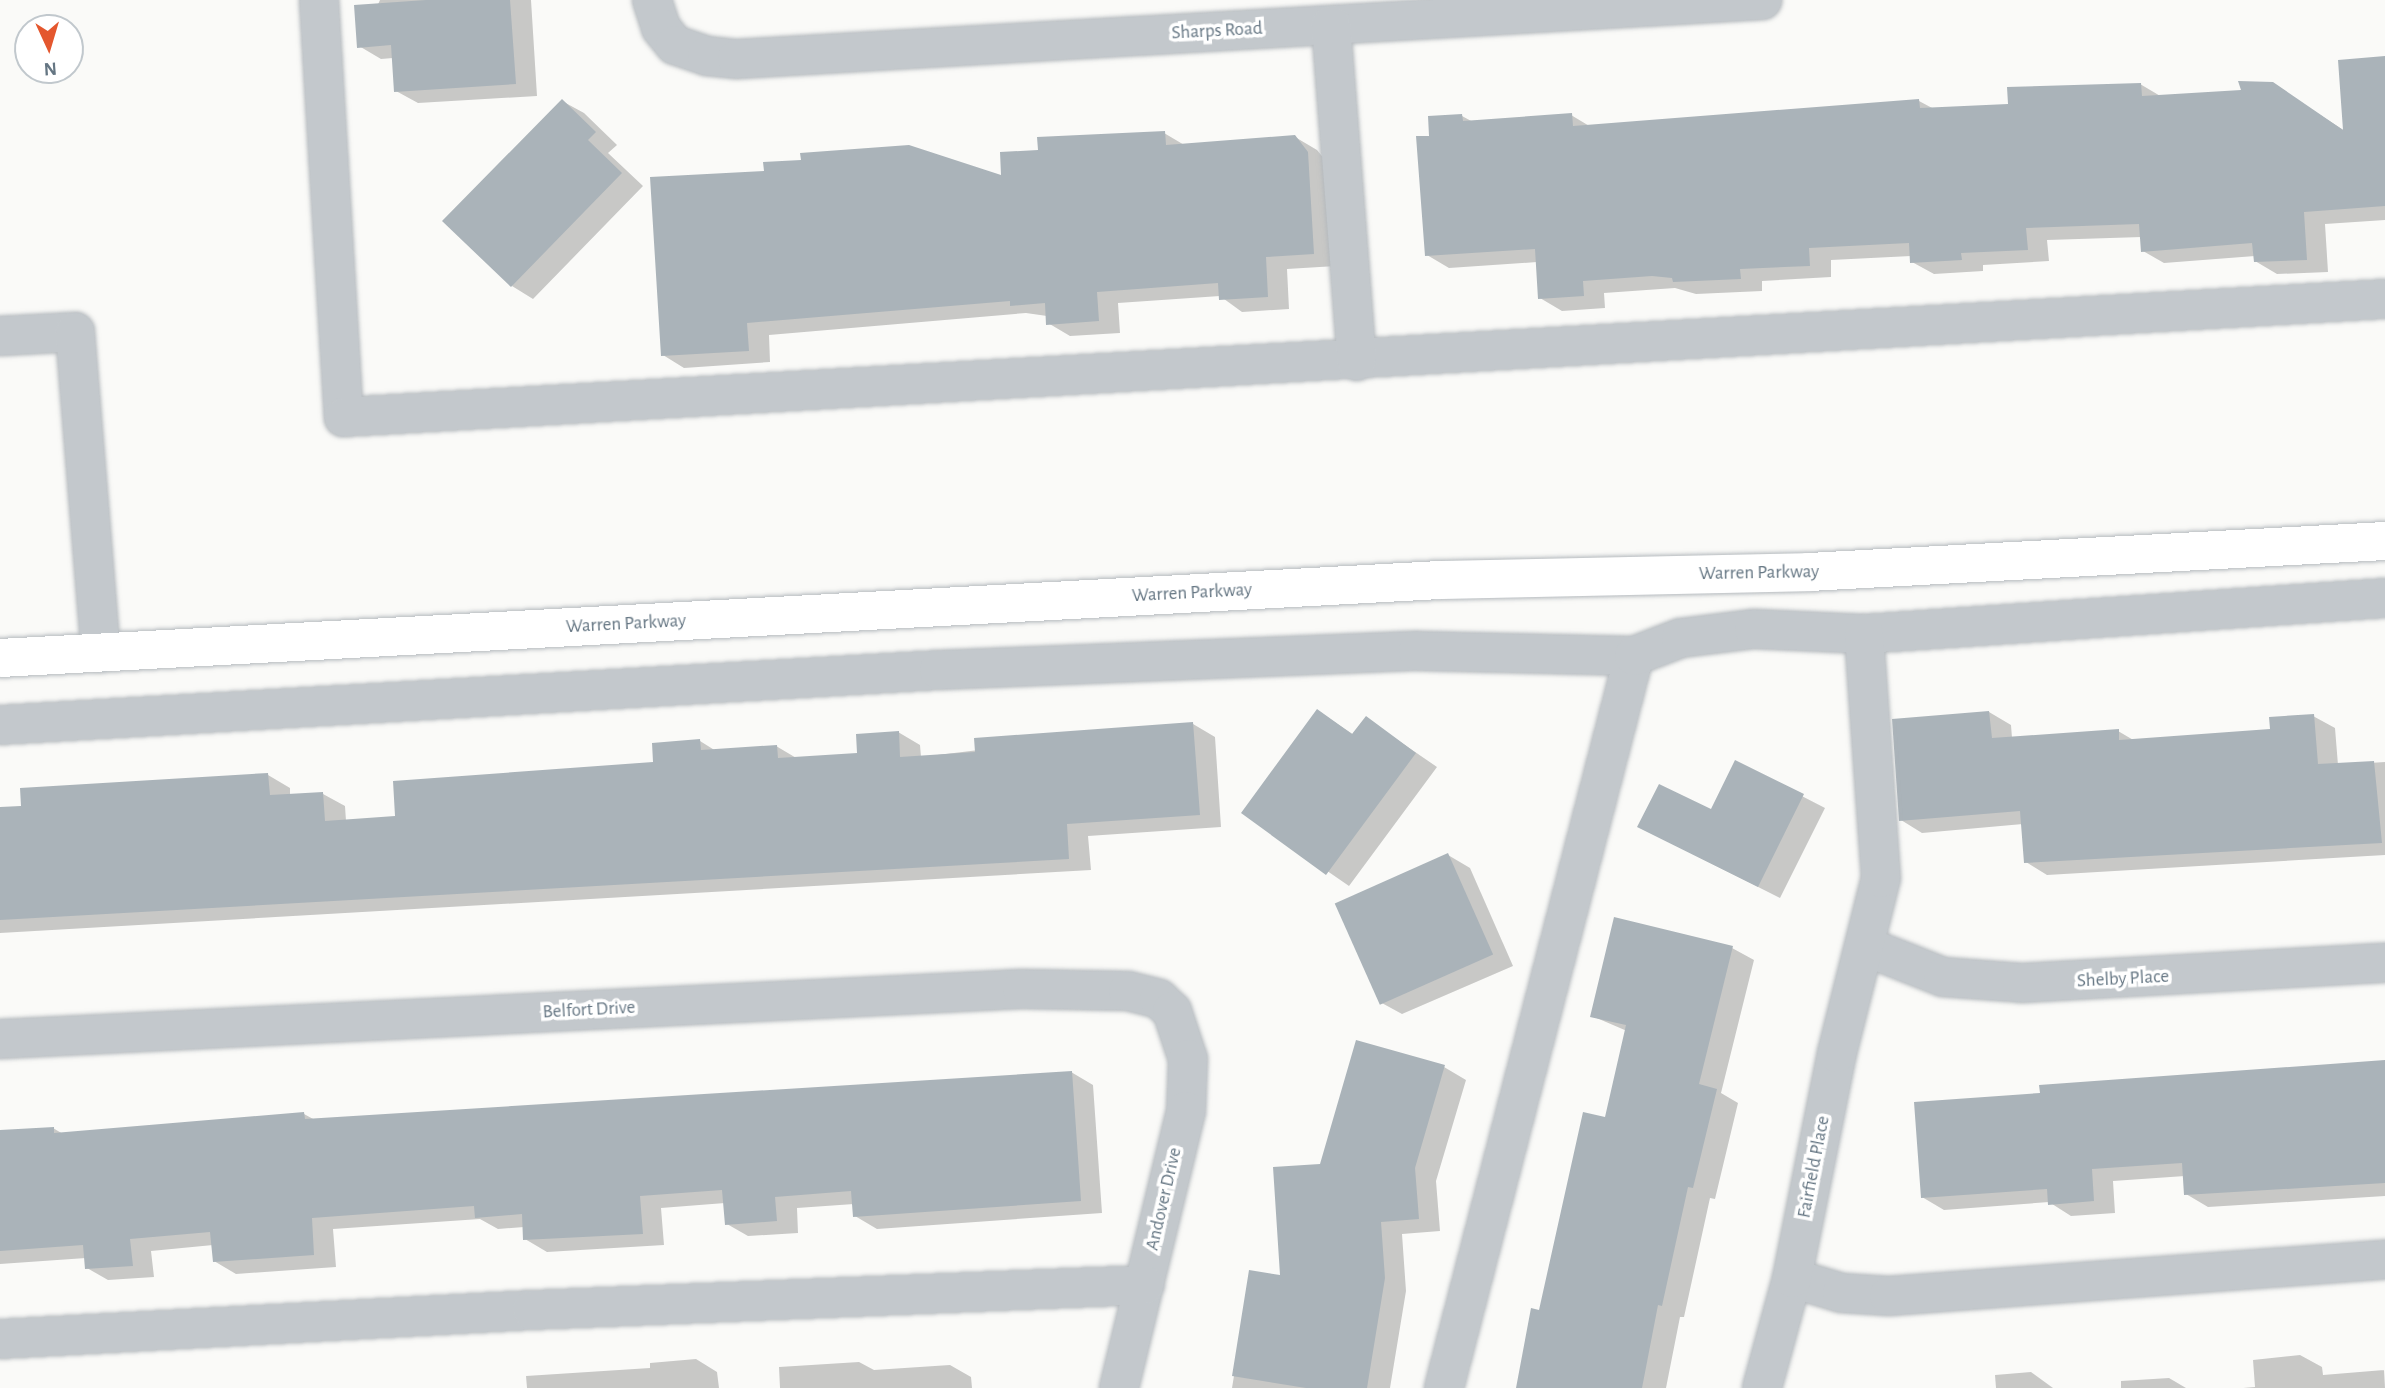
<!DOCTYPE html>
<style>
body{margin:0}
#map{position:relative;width:2385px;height:1388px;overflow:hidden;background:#fafaf8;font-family:"Alegreya Sans",sans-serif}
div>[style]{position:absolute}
.shadow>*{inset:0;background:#0003}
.building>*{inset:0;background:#aab3b9;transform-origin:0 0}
.roads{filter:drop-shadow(0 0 2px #b5babe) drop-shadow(0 0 2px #b5babe)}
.minor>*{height:38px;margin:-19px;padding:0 19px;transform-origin:19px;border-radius:19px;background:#c3c8cc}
.major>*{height:38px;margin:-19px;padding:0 19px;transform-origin:19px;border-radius:19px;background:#fff}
span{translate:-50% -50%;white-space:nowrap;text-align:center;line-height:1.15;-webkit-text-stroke:7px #fff;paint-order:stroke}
.street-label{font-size:19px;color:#657683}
.north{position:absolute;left:14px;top:14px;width:70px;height:70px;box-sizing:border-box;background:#fff;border:2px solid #c1c8cd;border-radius:50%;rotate:176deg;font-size:19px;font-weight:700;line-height:28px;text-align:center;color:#657683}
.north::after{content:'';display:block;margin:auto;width:24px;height:32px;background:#e4572e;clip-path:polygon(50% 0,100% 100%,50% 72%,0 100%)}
</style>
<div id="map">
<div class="shadow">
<div style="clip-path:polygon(380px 0,531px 0,537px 96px,418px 103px,396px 91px,393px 58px,381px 59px,359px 46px)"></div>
<div style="clip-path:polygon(2385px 59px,2385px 220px,2325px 224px,2328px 272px,2277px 274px,2255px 261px,2255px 256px,2164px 263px,2143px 251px,2142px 237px,2047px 240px,2049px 261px,1983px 265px,1983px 271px,1934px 274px,1912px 262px,1911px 256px,1831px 260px,1831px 277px,1762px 281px,1762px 291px,1696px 294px,1675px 288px,1604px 293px,1605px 308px,1562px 311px,1540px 298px,1537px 262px,1449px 268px,1427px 255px,1431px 137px,1462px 116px,1473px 122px,1571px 115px,1591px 127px,1919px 101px,1934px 109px,2010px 106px,2140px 84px,2162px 97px,2243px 91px,2272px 84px,2345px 131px)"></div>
<div style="clip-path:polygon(562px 101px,584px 113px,617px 145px,608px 153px,643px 186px,533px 299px,512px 286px)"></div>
<div style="clip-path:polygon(1164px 133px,1186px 146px,1295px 137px,1317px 150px,1330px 166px,1336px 266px,1287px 269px,1289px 309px,1242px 312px,1220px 296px,1118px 303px,1120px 333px,1070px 336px,1048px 323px,1047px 316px,1026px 313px,769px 335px,770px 362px,684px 368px,663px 355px,1003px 177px,1040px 151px)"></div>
<div style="clip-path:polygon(1318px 711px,1354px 735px,1367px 719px,1437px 767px,1349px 886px,1243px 813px)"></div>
<div style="clip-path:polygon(1989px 712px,2011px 725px,2012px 738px,2118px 731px,2135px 741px,2271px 731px,2313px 716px,2335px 728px,2338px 765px,2385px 762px,2385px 855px,2047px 875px,2026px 862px,2023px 824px,1922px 833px,1901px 820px)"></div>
<div style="clip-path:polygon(1193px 724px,1215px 737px,1221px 827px,1088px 836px,1091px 870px,0 933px,0 809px,268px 775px,290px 788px,290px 796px,323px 794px,345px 806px,346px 821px,397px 817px,655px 763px,700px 741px,716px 751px,776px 746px,798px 759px,859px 754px,898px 732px,920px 745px,921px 757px)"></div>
<div style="clip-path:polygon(1736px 762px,1825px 808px,1780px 898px,1639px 827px,1712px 812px)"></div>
<div style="clip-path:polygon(1448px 855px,1470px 868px,1513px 966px,1402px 1014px,1380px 1002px)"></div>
<div style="clip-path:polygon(1732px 948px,1754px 960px,1721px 1093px,1738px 1103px,1715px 1199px,1710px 1198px,1684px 1317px,1680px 1317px,1666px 1388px,1518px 1388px,1606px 1119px,1627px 1031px,1592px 1016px)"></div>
<div style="clip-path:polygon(2385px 1062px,2385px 1196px,2208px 1207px,2186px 1194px,2185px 1176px,2113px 1181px,2115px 1213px,2071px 1216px,2049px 1202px,1944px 1210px,1922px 1197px,2042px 1095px)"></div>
<div style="clip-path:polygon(1444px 1067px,1466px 1080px,1436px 1181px,1440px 1231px,1402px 1234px,1406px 1291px,1390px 1388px,1232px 1388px,1251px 1272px,1282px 1277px,1321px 1166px)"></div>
<div style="clip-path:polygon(1071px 1072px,1093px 1085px,1102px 1213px,877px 1229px,855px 1216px,854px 1204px,797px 1208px,798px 1233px,748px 1236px,727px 1224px,725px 1203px,661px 1208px,664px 1245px,547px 1252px,525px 1239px,524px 1227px,498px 1229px,480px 1219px,333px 1229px,336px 1267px,236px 1274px,214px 1261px,213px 1245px,151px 1251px,154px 1277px,108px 1280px,87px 1268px,86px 1258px,0 1264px,0 1133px,53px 1128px,63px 1134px,304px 1114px,315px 1120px)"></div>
<div style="clip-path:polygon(2383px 1352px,2385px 1388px,2243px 1388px,2255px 1387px,2253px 1360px,2300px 1355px,2322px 1367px,2323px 1375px,2384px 1370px)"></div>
<div style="clip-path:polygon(696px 1359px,717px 1372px,719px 1388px,527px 1388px,526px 1376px,650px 1368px,650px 1363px)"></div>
<div style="clip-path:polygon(859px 1362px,874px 1370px,950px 1365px,971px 1377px,972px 1388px,780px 1388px,779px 1367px)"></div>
<div style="clip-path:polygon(2031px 1372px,2053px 1388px,1996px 1388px,1995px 1375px)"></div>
<div style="clip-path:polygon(2169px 1378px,2186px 1388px,2121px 1388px,2121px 1381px)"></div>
</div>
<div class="building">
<div style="clip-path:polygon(426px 0,510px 0,516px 84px,394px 92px,391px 45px,357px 48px,354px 5px)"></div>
<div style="clip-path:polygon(2385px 56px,2385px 206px,2304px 212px,2307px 260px,2254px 262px,2252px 243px,2141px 252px,2139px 224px,2026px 228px,2028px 250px,1961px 253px,1962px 260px,1910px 263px,1909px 243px,1809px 248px,1810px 266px,1740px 269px,1741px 279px,1673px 282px,1672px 278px,1652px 276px,1583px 281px,1584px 296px,1538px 299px,1535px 249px,1425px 256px,1416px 136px,1429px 136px,1428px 116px,1462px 114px,1463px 121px,1572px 113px,1573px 126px,1919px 99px,1920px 108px,2008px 104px,2007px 87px,2141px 83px,2142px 96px,2241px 90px,2238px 81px,2273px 82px,2343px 130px,2338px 60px)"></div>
<div style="clip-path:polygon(562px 99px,596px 132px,588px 140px,622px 173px,511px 287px,442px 221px)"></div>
<div style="clip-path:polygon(1165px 131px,1166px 145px,1295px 135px,1308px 152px,1314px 254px,1266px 257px,1268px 297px,1219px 300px,1218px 283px,1097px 292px,1099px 321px,1046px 325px,1045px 303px,1010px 306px,1010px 301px,747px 323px,749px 351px,661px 356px,650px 177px,764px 171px,763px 162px,801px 160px,800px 153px,909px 145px,1001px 175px,1000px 152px,1038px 150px,1037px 137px)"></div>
<div style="clip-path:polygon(1317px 709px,1352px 734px,1366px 716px,1416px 753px,1326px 875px,1241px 813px)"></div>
<div style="clip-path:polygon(1989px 711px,1992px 738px,2119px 729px,2119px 740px,2270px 729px,2269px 717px,2314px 714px,2318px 764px,2374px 761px,2382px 843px,2024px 863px,2020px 811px,1899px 821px,1892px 719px)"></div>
<div style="clip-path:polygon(1193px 722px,1200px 815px,1067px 824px,1069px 859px,0 920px,0 807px,21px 806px,20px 788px,268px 773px,270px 795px,323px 792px,325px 821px,395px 816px,393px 781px,653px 762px,652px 743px,700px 739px,701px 750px,777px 745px,778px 758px,857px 753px,856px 734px,899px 731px,900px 757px,975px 752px,974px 738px)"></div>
<div style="clip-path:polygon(1735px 760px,1804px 794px,1758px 887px,1637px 827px,1659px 784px,1711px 809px)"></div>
<div style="left:1448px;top:853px;width:111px;height:124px;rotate:66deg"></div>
<div style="clip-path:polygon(1614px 917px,1733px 946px,1699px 1084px,1717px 1089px,1693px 1188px,1688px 1187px,1662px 1306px,1658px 1305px,1642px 1388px,1516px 1388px,1531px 1308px,1539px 1310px,1583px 1112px,1605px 1117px,1626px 1025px,1590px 1017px)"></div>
<div style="clip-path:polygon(1356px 1040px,1445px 1065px,1415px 1168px,1419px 1219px,1381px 1222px,1385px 1278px,1367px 1388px,1306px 1388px,1232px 1376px,1249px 1270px,1280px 1275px,1273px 1167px,1320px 1164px)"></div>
<div style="clip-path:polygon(2385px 1060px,2385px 1183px,2184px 1195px,2182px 1163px,2092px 1169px,2094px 1201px,2048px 1205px,2047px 1189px,1921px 1198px,1914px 1102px,2040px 1093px,2039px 1085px)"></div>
<div style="clip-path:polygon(1072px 1071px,1081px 1201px,853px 1217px,851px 1191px,775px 1197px,777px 1221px,725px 1225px,722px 1190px,640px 1196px,643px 1234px,523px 1240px,522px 1214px,475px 1218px,474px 1206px,312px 1218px,314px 1255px,213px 1262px,210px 1232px,130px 1239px,133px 1266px,85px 1269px,83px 1245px,0 1251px,0 1130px,54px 1127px,54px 1133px,304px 1112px,305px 1119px)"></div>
</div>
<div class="roads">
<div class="minor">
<div style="left:319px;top:0;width:418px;rotate:86.6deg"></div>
<div style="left:344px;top:417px;width:2044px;rotate:-3.31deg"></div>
<div style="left:652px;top:0;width:29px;rotate:72deg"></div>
<div style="left:661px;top:28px;width:22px;rotate:51deg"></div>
<div style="left:675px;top:45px;width:34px;rotate:19deg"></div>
<div style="left:707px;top:56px;width:30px;rotate:6deg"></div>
<div style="left:737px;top:59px;width:1027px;rotate:-3.29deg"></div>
<div style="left:1331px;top:25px;width:337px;rotate:85.6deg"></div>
<div style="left:0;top:336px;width:75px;rotate:-3.1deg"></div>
<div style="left:75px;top:332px;width:322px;rotate:85.4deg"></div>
<div style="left:0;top:725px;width:941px;rotate:-3.35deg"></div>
<div style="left:939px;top:670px;width:479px;rotate:-2.3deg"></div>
<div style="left:1418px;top:651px;width:216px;rotate:1.3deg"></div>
<div style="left:1867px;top:947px;width:82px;rotate:21.5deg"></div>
<div style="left:1943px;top:977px;width:79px;rotate:4.3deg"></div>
<div style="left:2022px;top:983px;width:364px;rotate:-3.2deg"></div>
<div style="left:0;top:1039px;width:1023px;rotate:-2.8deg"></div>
<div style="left:1022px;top:989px;width:106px;rotate:1.1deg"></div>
<div style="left:1128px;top:991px;width:32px;rotate:14deg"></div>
<div style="left:1159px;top:999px;width:18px;rotate:43deg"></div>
<div style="left:1172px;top:1011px;width:51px;rotate:71.6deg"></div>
<div style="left:1188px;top:1059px;width:52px;rotate:92.2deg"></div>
<div style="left:1186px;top:1111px;width:285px;rotate:103.6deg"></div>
<div style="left:1792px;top:1278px;width:52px;rotate:16.7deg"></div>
<div style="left:1842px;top:1293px;width:47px;rotate:3.7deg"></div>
<div style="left:1889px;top:1296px;width:497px;rotate:-4.2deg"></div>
<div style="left:0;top:1339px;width:533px;rotate:-3.12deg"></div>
<div style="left:532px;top:1310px;width:613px;rotate:-2.34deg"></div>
<div style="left:1444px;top:1388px;width:756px;rotate:-75.45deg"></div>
<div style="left:1634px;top:656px;width:50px;rotate:-21deg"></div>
<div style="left:1681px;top:638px;width:74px;rotate:-7deg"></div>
<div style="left:1754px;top:629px;width:110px;rotate:2.6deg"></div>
<div style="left:1864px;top:634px;width:522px;rotate:-3.95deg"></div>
<div style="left:1762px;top:1388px;width:114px;rotate:-74.7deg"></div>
<div style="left:1792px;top:1278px;width:229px;rotate:-78.7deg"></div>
<div style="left:1837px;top:1053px;width:180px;rotate:-75.9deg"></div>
<div style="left:1881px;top:878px;width:245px;rotate:-94deg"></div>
</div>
<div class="major">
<div style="left:0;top:658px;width:1440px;rotate:-3.1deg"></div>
<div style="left:1438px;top:580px;width:371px;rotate:-1.2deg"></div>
<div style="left:1809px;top:572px;width:577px;rotate:-3.08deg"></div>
</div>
</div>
<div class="street-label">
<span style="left:1217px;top:31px;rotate:-3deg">Sharps Road</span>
<span style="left:1759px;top:573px;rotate:-1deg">Warren Parkway</span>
<span style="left:1192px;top:593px;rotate:-3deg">Warren Parkway</span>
<span style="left:626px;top:624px;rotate:-3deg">Warren Parkway</span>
<span style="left:2123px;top:979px;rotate:-3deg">Shelby Place</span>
<span style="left:589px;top:1010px;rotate:-3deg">Belfort Drive</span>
<span style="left:1814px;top:1167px;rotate:-79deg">Fairfield Place</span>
<span style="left:1164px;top:1199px;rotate:-77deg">Andover Drive</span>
</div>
<div class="north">N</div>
</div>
